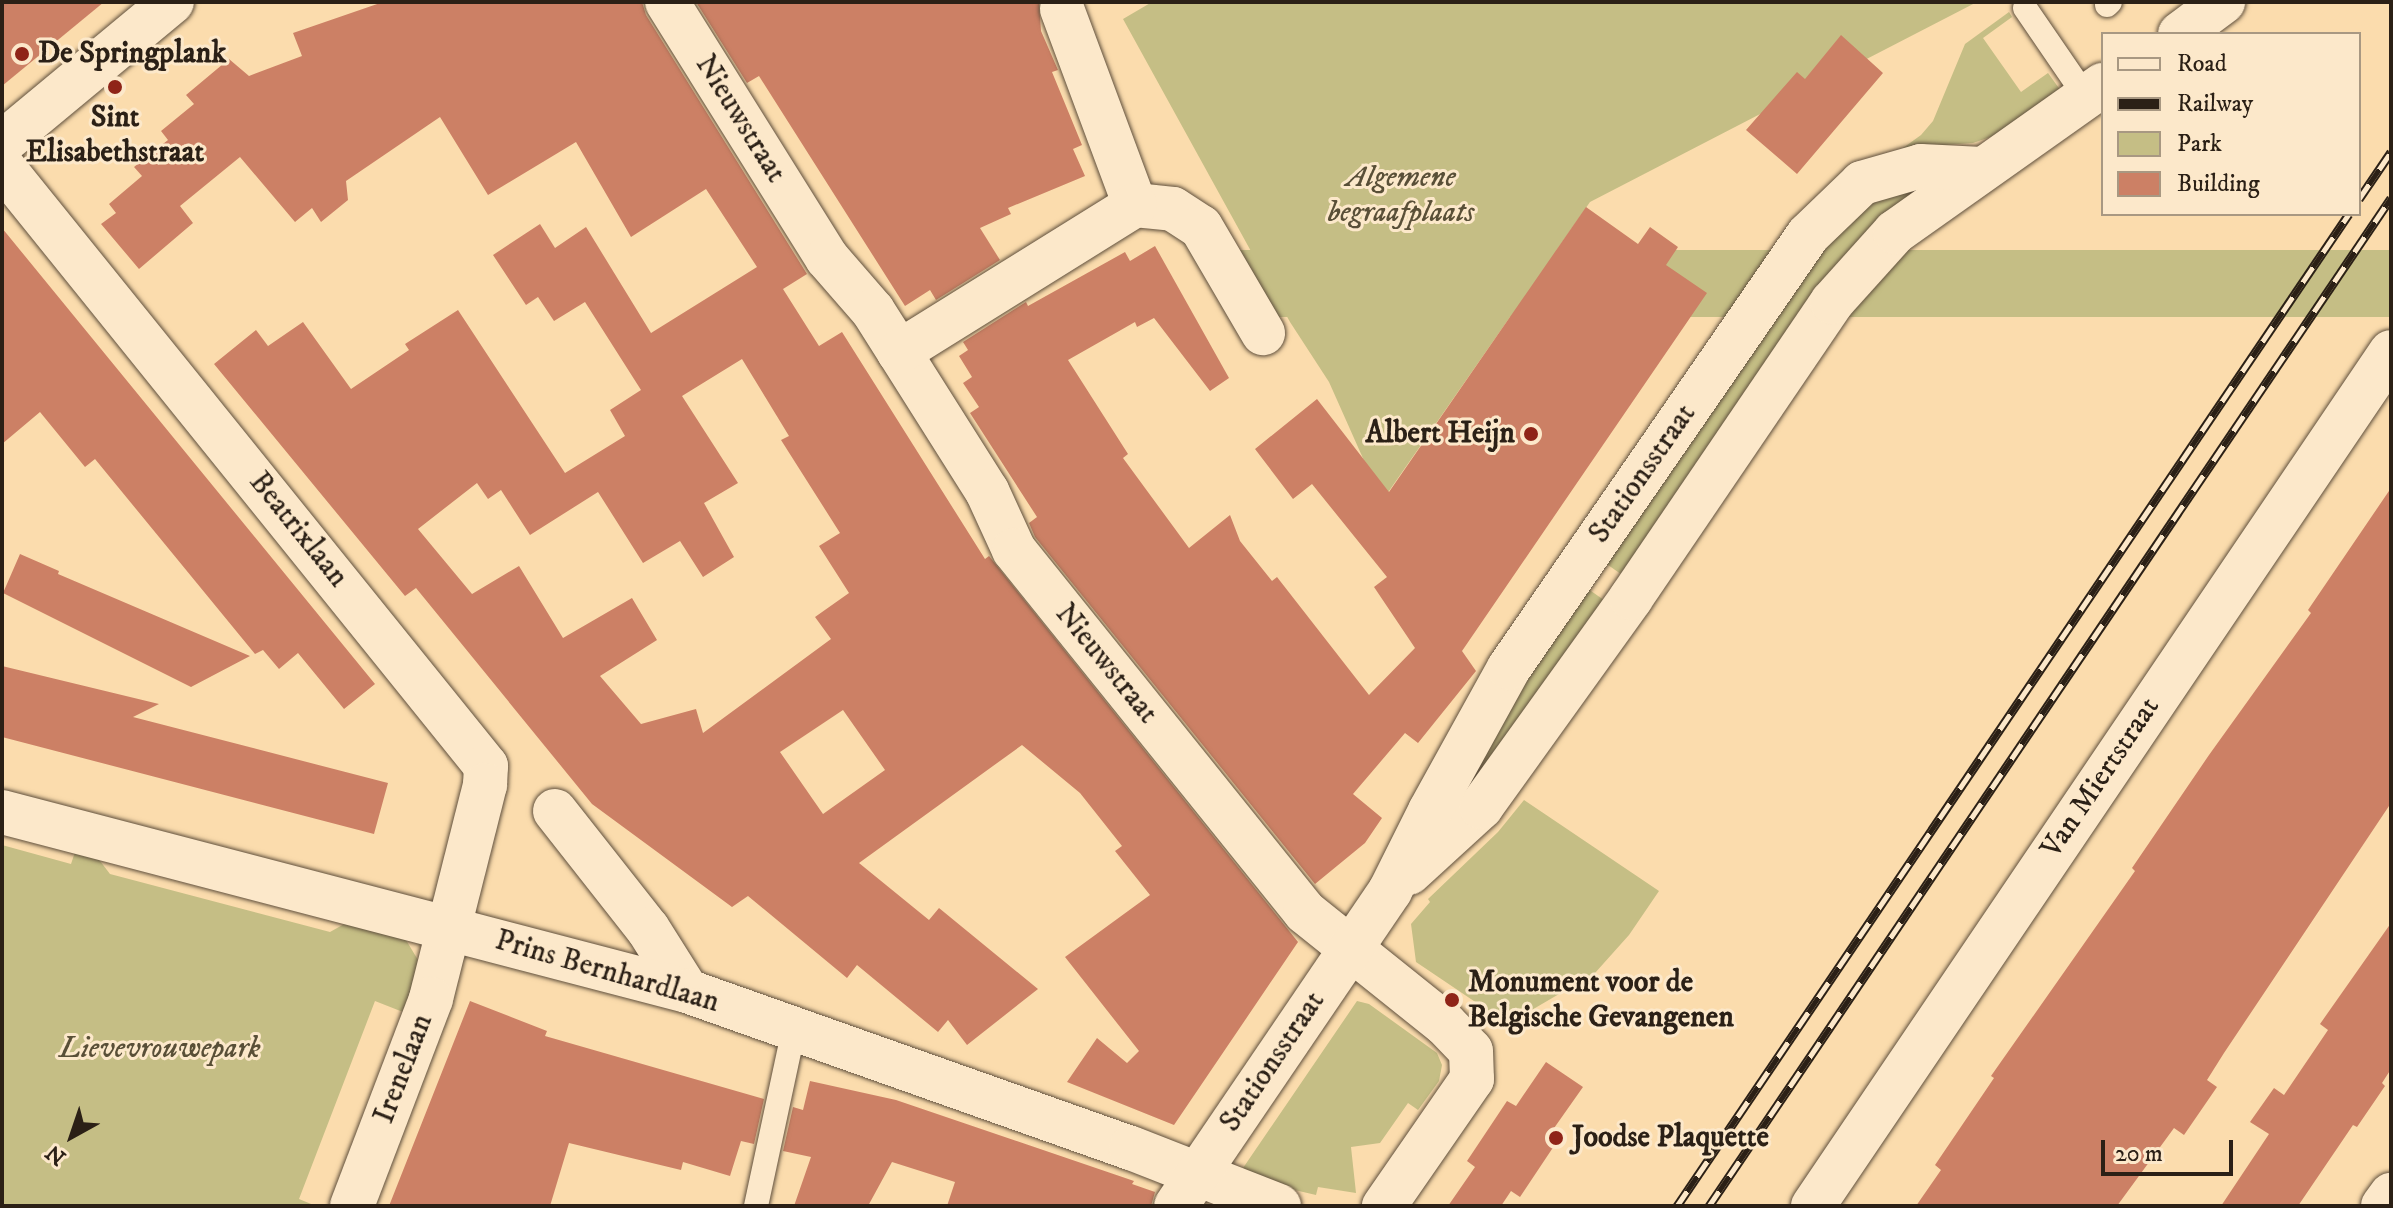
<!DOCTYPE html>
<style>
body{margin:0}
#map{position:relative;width:2393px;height:1208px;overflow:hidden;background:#fbdcad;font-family:"IM FELL DW Pica",serif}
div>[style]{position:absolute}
.green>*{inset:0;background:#c5be85;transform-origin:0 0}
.building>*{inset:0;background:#cc8065}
.roads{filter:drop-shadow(0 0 2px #5f4f3c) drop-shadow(0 0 2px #5f4f3c)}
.lane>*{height:24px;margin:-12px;padding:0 12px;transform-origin:12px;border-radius:12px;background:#fce8ca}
.street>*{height:44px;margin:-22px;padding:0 22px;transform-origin:22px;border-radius:22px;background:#fce8ca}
.rail>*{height:9px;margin-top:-4.5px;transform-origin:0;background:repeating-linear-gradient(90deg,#fce8ca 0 18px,#2b2016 0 36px);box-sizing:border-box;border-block:2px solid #2b2016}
.dots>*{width:22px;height:22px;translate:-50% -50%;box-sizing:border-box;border:4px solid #fce8ca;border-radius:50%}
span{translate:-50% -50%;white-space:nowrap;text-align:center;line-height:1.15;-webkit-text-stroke:6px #fce8ca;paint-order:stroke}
.poi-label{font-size:30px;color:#2b2016;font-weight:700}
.left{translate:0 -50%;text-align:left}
.right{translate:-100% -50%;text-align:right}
.street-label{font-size:30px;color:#2b2016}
.park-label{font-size:30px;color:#594f37;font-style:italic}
.frame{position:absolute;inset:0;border:4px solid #2b2016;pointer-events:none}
.legend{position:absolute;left:2101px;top:32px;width:260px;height:184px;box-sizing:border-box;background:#fce8ca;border:2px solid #a89882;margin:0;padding:10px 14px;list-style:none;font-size:24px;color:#2b2016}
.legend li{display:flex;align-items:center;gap:16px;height:40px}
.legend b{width:40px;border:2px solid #a89882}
.north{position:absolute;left:32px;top:1096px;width:80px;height:80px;-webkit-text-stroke:6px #fce8ca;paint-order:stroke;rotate:220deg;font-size:22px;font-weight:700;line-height:32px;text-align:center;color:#2b2016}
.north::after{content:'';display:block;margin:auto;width:28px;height:36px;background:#2b2016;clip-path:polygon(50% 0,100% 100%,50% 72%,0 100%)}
.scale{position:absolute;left:2101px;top:1140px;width:132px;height:36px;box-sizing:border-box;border:4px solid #2b2016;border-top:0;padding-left:10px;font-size:24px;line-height:28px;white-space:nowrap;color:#2b2016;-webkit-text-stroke:6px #fce8ca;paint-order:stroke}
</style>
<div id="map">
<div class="green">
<div style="clip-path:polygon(1152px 2px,1977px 2px,1590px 202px,1382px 501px,1329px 382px,1290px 322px,1123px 19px)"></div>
<div style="clip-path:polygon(2009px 12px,2012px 17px,1983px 38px,2021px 92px,2048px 73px,2061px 91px,1999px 134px,1973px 143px,1903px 148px,1921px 135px,1933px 121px,1965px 44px)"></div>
<div style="clip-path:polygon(1952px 174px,1628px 579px,1598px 558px,1852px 203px)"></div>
<div style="left:2391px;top:250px;width:67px;height:1157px;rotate:90deg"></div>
<div style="clip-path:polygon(1581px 584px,1611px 605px,1452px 826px,1473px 753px)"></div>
<div style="clip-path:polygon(1524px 800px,1659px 891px,1629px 935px,1595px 973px,1508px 1024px,1416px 962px,1411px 924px,1430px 902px,1428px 899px,1498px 832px)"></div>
<div style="clip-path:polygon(2px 845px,71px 864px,75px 852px,97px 857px,110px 874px,330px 932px,346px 923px,406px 940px,421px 965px,408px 1014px,375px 1001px,299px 1199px,316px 1206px,2px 1206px)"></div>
<div style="clip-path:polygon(1357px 1001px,1369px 1004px,1437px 1053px,1442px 1065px,1439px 1081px,1418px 1110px,1408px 1103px,1380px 1143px,1351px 1147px,1356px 1193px,1318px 1187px,1316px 1195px,1260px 1182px,1243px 1168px)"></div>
</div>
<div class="building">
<div style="clip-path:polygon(2px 2px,104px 2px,2px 86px)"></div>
<div style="clip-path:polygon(evenodd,383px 2px,642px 2px,646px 15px,807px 274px,783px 289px,819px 346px,842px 332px,985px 559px,989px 556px,1298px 942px,1174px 1125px,1067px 1082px,1097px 1038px,1127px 1063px,1139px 1051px,1065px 957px,1150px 895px,1115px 851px,1122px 846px,1080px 793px,1022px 745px,859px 863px,929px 920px,939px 908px,1038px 989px,967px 1045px,948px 1020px,938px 1032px,857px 965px,847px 978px,748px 896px,732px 907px,592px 804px,416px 588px,405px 596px,214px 364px,256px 330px,268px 346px,303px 322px,351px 389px,409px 350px,405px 344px,458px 310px,565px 473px,625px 436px,610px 410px,641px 390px,585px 302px,554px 321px,538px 297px,526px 305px,493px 255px,540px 224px,555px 248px,586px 227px,651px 333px,757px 267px,706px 189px,631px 237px,576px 142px,488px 195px,440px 117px,346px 181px,348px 200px,321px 222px,312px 208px,295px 222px,240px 157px,180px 206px,193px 223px,139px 269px,101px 224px,116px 213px,109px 204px,142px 176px,134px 167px,168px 140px,161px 131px,194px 104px,186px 95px,229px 59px,249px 76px,302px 56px,293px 33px,383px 2px,742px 359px,789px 436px,781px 440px,840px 533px,819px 546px,849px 593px,815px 617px,831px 639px,703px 733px,696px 709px,641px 724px,600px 676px,657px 640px,632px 598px,563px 638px,519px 566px,472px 594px,418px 529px,477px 483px,488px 499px,501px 490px,530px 535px,598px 492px,643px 563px,680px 541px,703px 577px,734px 557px,704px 503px,738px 483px,682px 396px,742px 359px,383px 2px,843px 710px,885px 770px,823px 814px,780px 752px,843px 710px)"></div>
<div style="clip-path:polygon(696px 2px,1039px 2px,1041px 31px,1058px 70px,1052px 72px,1082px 145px,1073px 149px,1085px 176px,1008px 208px,1011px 214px,980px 228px,1000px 260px,936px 300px,930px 290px,905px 306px,759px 76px,747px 83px)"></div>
<div style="clip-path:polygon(1841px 35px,1883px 73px,1797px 174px,1746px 130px,1797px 72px,1805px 79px)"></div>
<div style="clip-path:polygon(1586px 207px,1638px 244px,1650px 227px,1678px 247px,1666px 265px,1707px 293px,1462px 651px,1476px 671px,1418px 743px,1405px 733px,1353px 794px,1382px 818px,1365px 843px,1315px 884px,1035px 537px,1029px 523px,1037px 517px,970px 413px,979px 407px,963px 383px,972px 377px,959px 356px,968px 350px,963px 342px,1026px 302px,1028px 306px,1125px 252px,1130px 261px,1155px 246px,1229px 378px,1210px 391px,1154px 318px,1137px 327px,1135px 322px,1068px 360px,1128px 454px,1123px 458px,1189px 548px,1230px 515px,1240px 541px,1272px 581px,1277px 577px,1369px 695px,1415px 648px,1374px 587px,1387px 577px,1312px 484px,1293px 499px,1255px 449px,1317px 399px,1389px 492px)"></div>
<div style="clip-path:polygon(2px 228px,375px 684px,344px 709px,298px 653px,279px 669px,263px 650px,255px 654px,95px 459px,85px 467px,40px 412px,2px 444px)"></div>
<div style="clip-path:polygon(2391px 488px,2391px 803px,2224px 1053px,2207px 1080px,2217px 1087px,2184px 1135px,2174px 1128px,2117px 1206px,1916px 1206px,1941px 1170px,1935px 1165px,1994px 1078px,1991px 1076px,2135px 871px,2132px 868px,2209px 755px,2311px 613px,2308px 610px)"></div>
<div style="clip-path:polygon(20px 554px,59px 571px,58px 574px,250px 656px,191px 687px,3px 593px)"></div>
<div style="clip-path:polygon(2px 666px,159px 704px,133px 717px,388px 783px,374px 834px,2px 737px)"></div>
<div style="clip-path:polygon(2391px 923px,2391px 1069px,2382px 1083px,2385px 1086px,2357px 1127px,2353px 1125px,2298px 1206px,2221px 1206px,2269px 1134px,2250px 1122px,2274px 1088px,2284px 1095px,2328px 1030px,2320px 1024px)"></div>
<div style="clip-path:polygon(470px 1001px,547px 1031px,545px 1036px,764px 1099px,754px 1144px,741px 1141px,730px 1176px,683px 1162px,681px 1170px,569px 1143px,550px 1206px,389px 1206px)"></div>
<div style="clip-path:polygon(1546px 1062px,1583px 1087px,1552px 1131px,1560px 1137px,1520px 1197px,1511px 1191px,1501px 1206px,1448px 1206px,1475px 1167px,1467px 1161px,1507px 1101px,1516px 1106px)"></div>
<div style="clip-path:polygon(810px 1081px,896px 1100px,1134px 1181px,1132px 1184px,1155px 1192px,1151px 1206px,947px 1206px,955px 1182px,892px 1162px,868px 1206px,794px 1206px,811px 1157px,783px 1151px,793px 1107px,803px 1110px)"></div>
</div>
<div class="roads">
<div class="lane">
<div style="left:2107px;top:5px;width:4px;rotate:-45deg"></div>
<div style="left:2025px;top:8px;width:108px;rotate:55.6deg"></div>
<div style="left:756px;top:1206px;width:181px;rotate:-77.9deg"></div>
</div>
<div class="street">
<div style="left:667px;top:2px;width:302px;rotate:58deg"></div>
<div style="left:827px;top:258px;width:70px;rotate:49deg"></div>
<div style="left:873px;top:311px;width:49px;rotate:57.6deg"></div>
<div style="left:899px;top:352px;width:165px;rotate:57.7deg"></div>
<div style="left:987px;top:491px;width:65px;rotate:65.4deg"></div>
<div style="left:1014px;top:550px;width:464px;rotate:51.2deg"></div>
<div style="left:1305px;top:912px;width:179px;rotate:38.7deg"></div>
<div style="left:1445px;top:1024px;width:37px;rotate:46deg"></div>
<div style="left:1471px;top:1051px;width:28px;rotate:88deg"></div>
<div style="left:1472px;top:1079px;width:155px;rotate:124.7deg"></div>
<div style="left:1062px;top:9px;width:209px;rotate:69.6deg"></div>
<div style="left:1135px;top:205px;width:38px;rotate:6deg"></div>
<div style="left:1173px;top:209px;width:33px;rotate:33deg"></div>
<div style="left:1201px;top:227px;width:123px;rotate:59.7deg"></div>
<div style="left:2180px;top:34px;width:54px;rotate:-36.7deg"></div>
<div style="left:2px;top:143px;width:221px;rotate:-39.7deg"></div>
<div style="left:2px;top:166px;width:771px;rotate:51.11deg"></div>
<div style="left:486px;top:766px;width:19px;rotate:93deg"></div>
<div style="left:485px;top:785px;width:221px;rotate:104.2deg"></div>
<div style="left:431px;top:999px;width:222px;rotate:110.9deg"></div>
<div style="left:899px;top:352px;width:278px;rotate:-31.9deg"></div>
<div style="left:555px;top:811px;width:150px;rotate:51.8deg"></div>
<div style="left:648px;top:929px;width:73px;rotate:57.8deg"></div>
<div style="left:2px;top:812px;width:708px;rotate:14.64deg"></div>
<div style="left:687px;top:991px;width:471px;rotate:19.5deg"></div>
<div style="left:1131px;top:1148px;width:159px;rotate:21.4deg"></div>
<div style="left:1409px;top:873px;width:98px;rotate:-42.5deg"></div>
<div style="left:1481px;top:807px;width:257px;rotate:-54.3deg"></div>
<div style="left:1631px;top:598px;width:358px;rotate:-55.8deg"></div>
<div style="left:1832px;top:302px;width:94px;rotate:-48deg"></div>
<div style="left:1895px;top:232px;width:255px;rotate:-35.3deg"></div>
<div style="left:1176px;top:1206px;width:381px;rotate:-55.8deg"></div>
<div style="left:1390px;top:891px;width:89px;rotate:-63.4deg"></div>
<div style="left:1430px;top:811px;width:163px;rotate:-61.1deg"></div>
<div style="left:1509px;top:668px;width:526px;rotate:-55.37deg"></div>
<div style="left:1808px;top:235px;width:75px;rotate:-43.9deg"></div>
<div style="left:1862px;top:183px;width:61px;rotate:-16.1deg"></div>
<div style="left:1921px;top:166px;width:61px;rotate:2.8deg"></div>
<div style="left:1813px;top:1206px;width:1031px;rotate:-55.91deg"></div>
<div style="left:2383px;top:1206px;width:14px;rotate:-54deg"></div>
</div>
</div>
<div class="rail">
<div style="left:2359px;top:199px;width:57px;rotate:-55.8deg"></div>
<div style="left:1677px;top:1206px;width:1198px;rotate:-55.89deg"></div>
<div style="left:1709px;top:1206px;width:1217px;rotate:-55.92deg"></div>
</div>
<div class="dots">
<div style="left:22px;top:54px;background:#8f2418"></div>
<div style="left:115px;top:87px;background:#8f2418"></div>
<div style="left:1531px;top:434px;background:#8f2418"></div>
<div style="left:1452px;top:1000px;background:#8f2418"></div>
<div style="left:1556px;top:1138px;background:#8f2418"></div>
</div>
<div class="poi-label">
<span class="left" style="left:38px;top:54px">De Springplank</span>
<span style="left:115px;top:135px">Sint<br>Elisabethstraat</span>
<span class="right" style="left:1515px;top:434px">Albert Heijn</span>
<span class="left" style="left:1468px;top:1000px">Monument voor de<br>Belgische Gevangenen</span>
<span class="left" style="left:1572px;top:1138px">Joodse Plaquette</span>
</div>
<div class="street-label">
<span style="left:740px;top:119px;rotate:58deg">Nieuwstraat</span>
<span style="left:1643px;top:474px;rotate:-55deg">Stationsstraat</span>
<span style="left:298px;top:530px;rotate:51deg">Beatrixlaan</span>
<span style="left:1106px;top:664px;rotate:51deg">Nieuwstraat</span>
<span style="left:2101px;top:778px;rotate:-56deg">Van Miertstraat</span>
<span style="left:607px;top:972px;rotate:16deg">Prins Bernhardlaan</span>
<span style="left:1273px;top:1062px;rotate:-56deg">Stationsstraat</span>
<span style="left:404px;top:1069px;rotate:-69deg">Irenelaan</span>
</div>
<div class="park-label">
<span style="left:1401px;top:195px">Algemene<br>begraafplaats</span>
<span style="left:160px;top:1049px">Lievevrouwepark</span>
</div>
<div class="frame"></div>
<ul class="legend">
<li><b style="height:10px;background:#fce8ca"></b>Road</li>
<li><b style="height:10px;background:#2b2016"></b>Railway</li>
<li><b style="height:22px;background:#c5be85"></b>Park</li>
<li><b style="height:22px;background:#cc8065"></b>Building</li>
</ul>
<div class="north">N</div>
<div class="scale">20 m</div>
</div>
